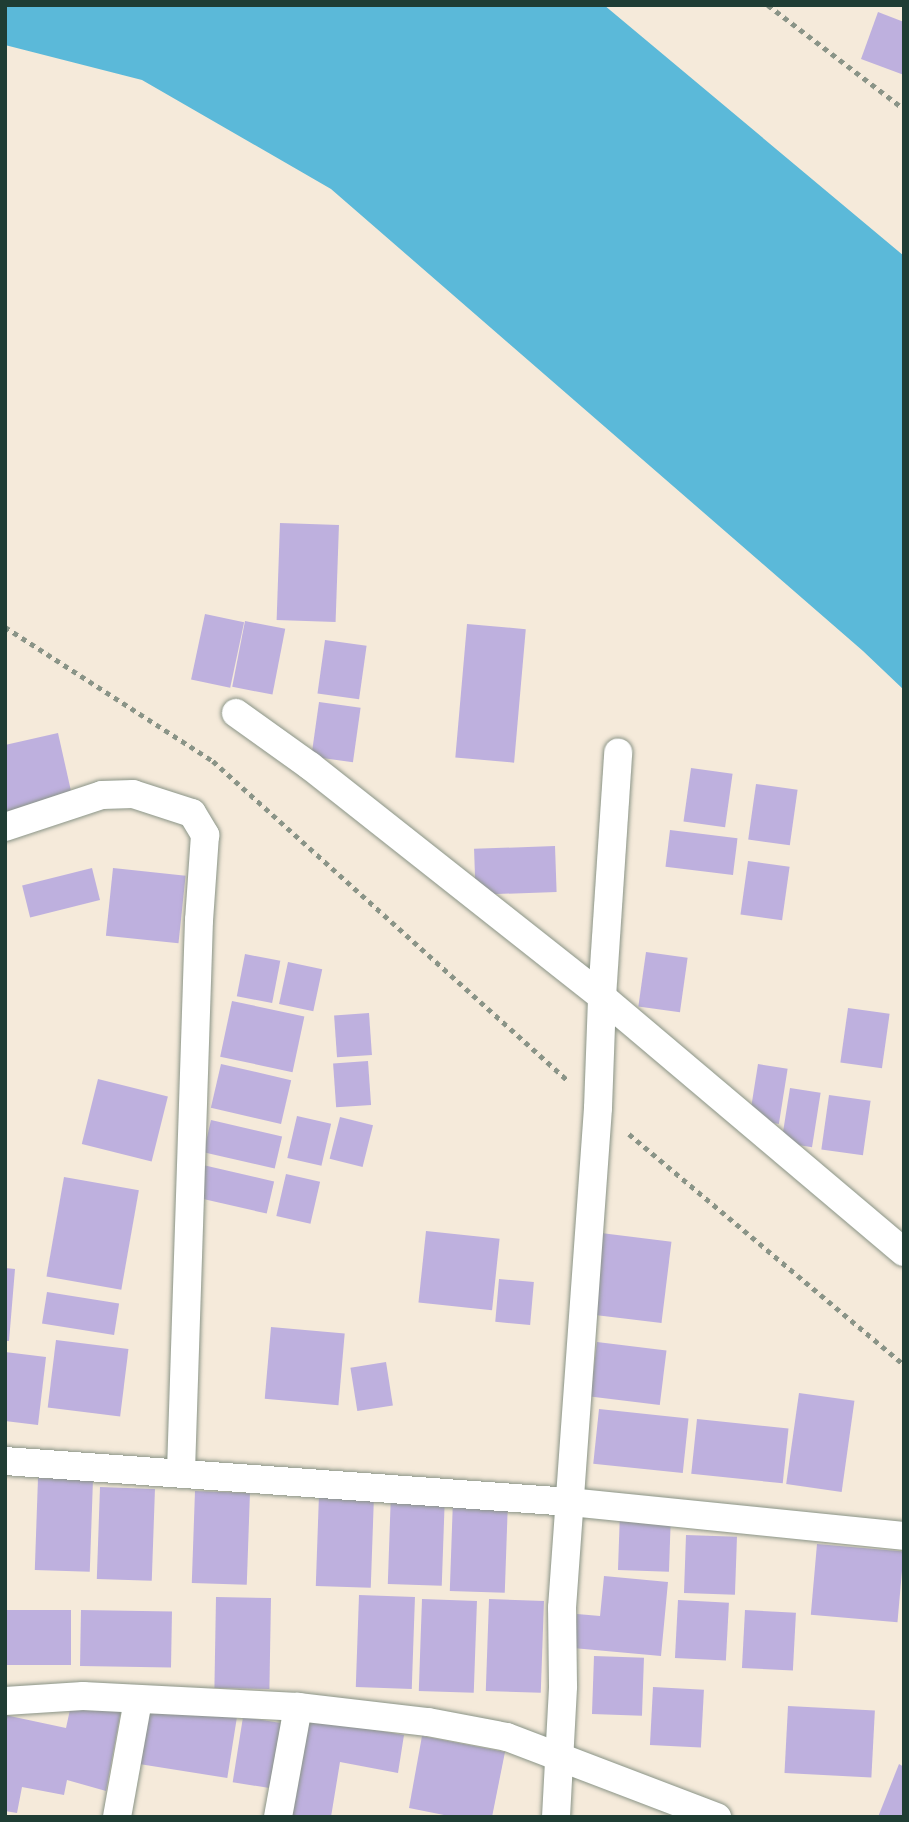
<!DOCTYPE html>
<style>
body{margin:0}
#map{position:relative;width:909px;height:1822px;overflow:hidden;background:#f5eada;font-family:"Libre Caslon Text",serif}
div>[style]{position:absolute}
.water>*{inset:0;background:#5bb9d9}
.building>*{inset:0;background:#beb0de;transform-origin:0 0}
.path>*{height:4.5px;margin-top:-2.25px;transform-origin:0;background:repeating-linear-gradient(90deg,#8a9487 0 5px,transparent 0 10px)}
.roads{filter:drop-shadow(0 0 2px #8a9487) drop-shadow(0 0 2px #8a9487)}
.minor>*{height:28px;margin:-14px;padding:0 14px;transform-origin:14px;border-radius:14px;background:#fff}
span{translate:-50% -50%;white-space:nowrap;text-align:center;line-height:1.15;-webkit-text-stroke:5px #f6f6f2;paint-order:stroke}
.frame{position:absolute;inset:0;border:7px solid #1f3d34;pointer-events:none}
</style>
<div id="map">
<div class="water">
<div style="clip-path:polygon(5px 5px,604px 5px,904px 256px,904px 690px,863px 651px,331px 189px,142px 80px,5px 45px)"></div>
</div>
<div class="building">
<div style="clip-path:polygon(878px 12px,904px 22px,904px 75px,861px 59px)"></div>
<div style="left:280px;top:523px;width:59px;height:97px;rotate:2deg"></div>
<div style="left:205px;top:614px;width:40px;height:67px;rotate:12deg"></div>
<div style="left:245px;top:621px;width:41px;height:67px;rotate:11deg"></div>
<div style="left:467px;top:624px;width:59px;height:134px;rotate:5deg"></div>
<div style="left:325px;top:640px;width:42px;height:54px;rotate:8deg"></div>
<div style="left:319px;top:702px;width:42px;height:55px;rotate:8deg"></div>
<div style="clip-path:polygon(58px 733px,73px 800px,5px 815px,5px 745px)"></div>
<div style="left:691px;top:768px;width:42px;height:54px;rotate:8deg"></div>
<div style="left:756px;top:784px;width:42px;height:56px;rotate:8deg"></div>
<div style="left:670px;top:830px;width:68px;height:37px;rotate:7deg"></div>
<div style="left:555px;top:846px;width:46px;height:81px;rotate:88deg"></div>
<div style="left:748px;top:861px;width:42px;height:54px;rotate:8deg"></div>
<div style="left:92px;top:868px;width:33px;height:72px;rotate:76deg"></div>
<div style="left:113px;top:868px;width:73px;height:68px;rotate:6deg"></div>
<div style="left:646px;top:952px;width:42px;height:55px;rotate:8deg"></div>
<div style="left:245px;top:954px;width:36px;height:43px;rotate:11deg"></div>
<div style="left:288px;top:962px;width:35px;height:43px;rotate:12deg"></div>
<div style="left:232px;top:1001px;width:74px;height:57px;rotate:12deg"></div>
<div style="left:848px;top:1008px;width:42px;height:55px;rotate:8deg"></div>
<div style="left:369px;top:1013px;width:42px;height:35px;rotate:86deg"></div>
<div style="left:368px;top:1061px;width:44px;height:35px;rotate:86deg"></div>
<div style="left:221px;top:1064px;width:72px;height:45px;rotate:13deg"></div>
<div style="left:758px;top:1064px;width:30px;height:56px;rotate:9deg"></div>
<div style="left:98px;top:1079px;width:72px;height:67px;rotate:14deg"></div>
<div style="left:790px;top:1088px;width:31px;height:55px;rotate:9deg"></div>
<div style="left:829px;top:1095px;width:42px;height:55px;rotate:8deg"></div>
<div style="left:297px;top:1116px;width:35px;height:43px;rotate:13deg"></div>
<div style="left:340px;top:1117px;width:34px;height:43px;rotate:14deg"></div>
<div style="left:211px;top:1120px;width:73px;height:33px;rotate:13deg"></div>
<div style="left:203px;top:1165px;width:73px;height:33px;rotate:13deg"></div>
<div style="left:286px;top:1174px;width:35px;height:43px;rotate:13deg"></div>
<div style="left:64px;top:1177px;width:76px;height:101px;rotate:10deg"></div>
<div style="left:426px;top:1231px;width:74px;height:72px;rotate:6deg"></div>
<div style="left:601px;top:1233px;width:71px;height:82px;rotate:7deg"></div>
<div style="clip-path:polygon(5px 1268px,15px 1269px,9px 1341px,5px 1341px)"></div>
<div style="left:499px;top:1279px;width:35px;height:43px;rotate:5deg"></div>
<div style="left:47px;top:1292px;width:73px;height:32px;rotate:9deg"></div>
<div style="left:271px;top:1327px;width:74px;height:72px;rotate:5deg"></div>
<div style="left:56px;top:1340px;width:73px;height:68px;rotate:7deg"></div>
<div style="left:597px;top:1342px;width:70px;height:55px;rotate:7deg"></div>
<div style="clip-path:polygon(5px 1352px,46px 1357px,38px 1425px,5px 1421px)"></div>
<div style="left:386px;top:1362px;width:44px;height:36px;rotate:81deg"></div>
<div style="left:799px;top:1393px;width:56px;height:92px;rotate:8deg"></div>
<div style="left:599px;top:1409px;width:90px;height:55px;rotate:6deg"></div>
<div style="left:697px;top:1419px;width:92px;height:55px;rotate:6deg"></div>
<div style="left:38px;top:1478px;width:55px;height:92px;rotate:2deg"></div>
<div style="left:100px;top:1487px;width:55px;height:92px;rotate:2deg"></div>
<div style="left:195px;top:1491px;width:55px;height:92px;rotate:2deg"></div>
<div style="left:391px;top:1492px;width:54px;height:92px;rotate:2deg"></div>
<div style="left:319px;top:1494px;width:55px;height:92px;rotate:2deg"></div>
<div style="left:453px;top:1499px;width:55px;height:92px;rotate:2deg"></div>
<div style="left:620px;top:1512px;width:51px;height:58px;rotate:2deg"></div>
<div style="left:686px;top:1535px;width:51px;height:58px;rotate:2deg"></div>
<div style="left:817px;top:1544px;width:87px;height:71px;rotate:5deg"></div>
<div style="clip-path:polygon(604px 1576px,668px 1582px,661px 1656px,573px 1648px,577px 1614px,600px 1616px)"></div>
<div style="left:359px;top:1595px;width:56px;height:92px;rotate:2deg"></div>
<div style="left:216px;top:1597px;width:55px;height:91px;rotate:1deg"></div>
<div style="left:422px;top:1599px;width:55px;height:92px;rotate:2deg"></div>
<div style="left:489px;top:1599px;width:55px;height:92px;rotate:2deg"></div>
<div style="left:678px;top:1600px;width:51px;height:58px;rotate:3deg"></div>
<div style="left:5px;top:1610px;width:66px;height:55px"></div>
<div style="left:81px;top:1610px;width:91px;height:56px;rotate:1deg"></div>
<div style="left:745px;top:1610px;width:51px;height:58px;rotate:3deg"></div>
<div style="left:594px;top:1656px;width:50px;height:58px;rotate:2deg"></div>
<div style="left:653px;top:1687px;width:51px;height:58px;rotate:3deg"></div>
<div style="left:144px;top:1703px;width:94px;height:61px;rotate:9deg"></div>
<div style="clip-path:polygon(71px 1705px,121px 1710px,106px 1791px,67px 1780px,64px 1795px,22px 1787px,17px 1813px,5px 1811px,5px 1715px,66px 1728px)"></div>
<div style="left:788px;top:1706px;width:87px;height:67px;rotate:3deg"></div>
<div style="left:243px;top:1717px;width:45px;height:66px;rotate:9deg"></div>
<div style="clip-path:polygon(302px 1717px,404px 1735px,398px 1773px,340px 1762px,331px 1817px,284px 1817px)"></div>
<div style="clip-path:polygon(422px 1736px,505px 1752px,492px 1817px,454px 1817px,409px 1808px)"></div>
<div style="clip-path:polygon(899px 1764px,904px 1767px,904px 1817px,878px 1817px)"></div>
</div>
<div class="path">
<div style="left:768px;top:5px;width:171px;rotate:37.4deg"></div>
<div style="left:5px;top:627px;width:247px;rotate:32.8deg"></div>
<div style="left:213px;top:761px;width:477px;rotate:42deg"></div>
<div style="left:629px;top:1134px;width:359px;rotate:40deg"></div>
</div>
<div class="roads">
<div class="minor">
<div style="left:236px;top:713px;width:91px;rotate:35.6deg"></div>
<div style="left:310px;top:766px;width:372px;rotate:38.3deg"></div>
<div style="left:602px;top:997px;width:395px;rotate:40.2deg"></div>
<div style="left:5px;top:827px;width:102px;rotate:-18.3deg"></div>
<div style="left:102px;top:795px;width:31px;rotate:-2deg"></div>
<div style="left:133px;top:794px;width:62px;rotate:17.9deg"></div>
<div style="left:192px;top:813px;width:26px;rotate:59deg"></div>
<div style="left:205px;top:835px;width:85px;rotate:94deg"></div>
<div style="left:199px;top:920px;width:552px;rotate:91.87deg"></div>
<div style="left:5px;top:1461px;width:566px;rotate:4.15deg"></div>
<div style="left:570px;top:1502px;width:336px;rotate:5.8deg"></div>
<div style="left:5px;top:1701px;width:78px;rotate:-3.7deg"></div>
<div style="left:83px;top:1696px;width:215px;rotate:2.9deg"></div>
<div style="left:298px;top:1707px;width:131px;rotate:6.6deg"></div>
<div style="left:428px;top:1722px;width:80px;rotate:10.8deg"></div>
<div style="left:507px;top:1737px;width:225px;rotate:20.9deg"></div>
<div style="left:117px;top:1817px;width:119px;rotate:-79.8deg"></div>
<div style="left:278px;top:1817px;width:112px;rotate:-79.7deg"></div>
<div style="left:556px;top:1817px;width:131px;rotate:-86.9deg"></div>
<div style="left:563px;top:1686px;width:78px;rotate:-90.7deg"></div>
<div style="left:562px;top:1608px;width:501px;rotate:-85.88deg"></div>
<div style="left:598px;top:1108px;width:111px;rotate:-87.9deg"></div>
<div style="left:602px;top:997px;width:245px;rotate:-86.2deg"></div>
</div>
</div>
<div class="frame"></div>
</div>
